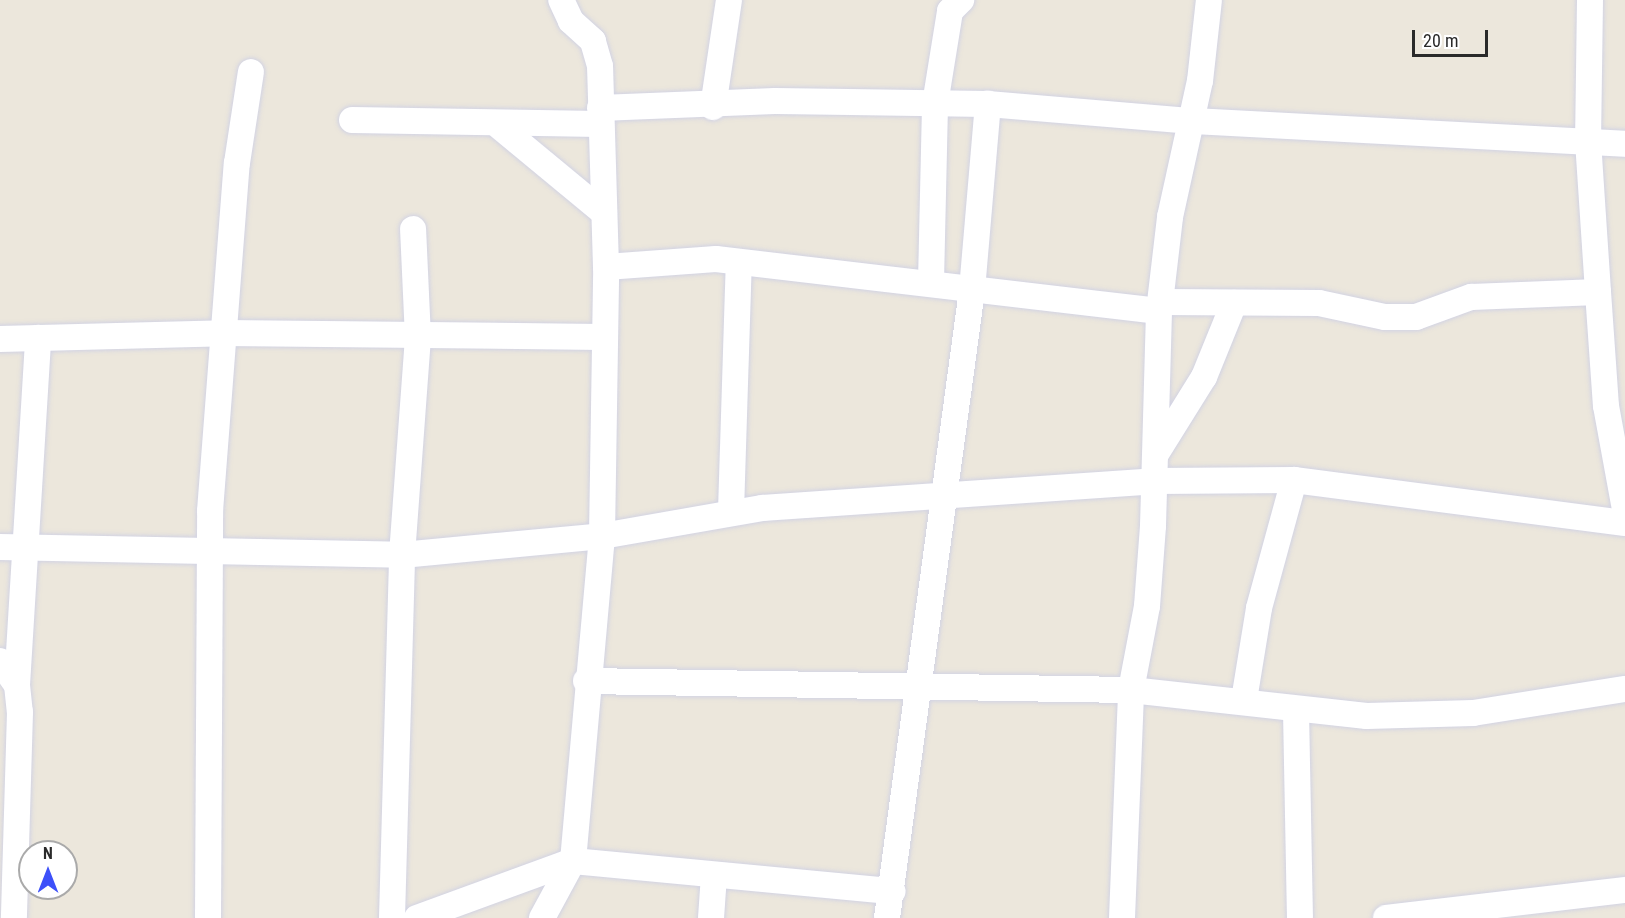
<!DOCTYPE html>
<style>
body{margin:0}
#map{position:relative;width:1625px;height:918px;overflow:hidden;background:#ece7dc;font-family:"Roboto Condensed",sans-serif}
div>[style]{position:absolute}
.roads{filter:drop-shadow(0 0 2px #d2d3e3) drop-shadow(0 0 2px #d2d3e3)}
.minor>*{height:26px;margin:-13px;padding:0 13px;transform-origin:13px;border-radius:13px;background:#fff}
span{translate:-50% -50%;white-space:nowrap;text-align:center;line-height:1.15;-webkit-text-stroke:5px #fff;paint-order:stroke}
.north{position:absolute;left:18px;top:840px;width:60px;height:60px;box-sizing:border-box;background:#fff;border:2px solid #aaa;border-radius:50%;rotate:0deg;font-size:16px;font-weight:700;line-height:24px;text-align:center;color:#2a2a2a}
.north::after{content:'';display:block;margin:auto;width:21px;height:27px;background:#3d50f9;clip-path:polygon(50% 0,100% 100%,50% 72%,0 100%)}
.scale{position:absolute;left:1412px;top:30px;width:76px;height:27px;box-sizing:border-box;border:3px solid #2a2a2a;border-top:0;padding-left:8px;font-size:18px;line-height:21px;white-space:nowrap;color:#2a2a2a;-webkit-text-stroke:4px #fff;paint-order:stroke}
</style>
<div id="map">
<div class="roads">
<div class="minor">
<div style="left:1590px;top:0;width:141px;rotate:90.8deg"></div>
<div style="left:1588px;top:141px;width:151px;rotate:86.2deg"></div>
<div style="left:1598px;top:292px;width:114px;rotate:86deg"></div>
<div style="left:1606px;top:406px;width:106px;rotate:79.6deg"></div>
<div style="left:713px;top:107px;width:108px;rotate:-81.5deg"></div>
<div style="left:600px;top:108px;width:175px;rotate:-2.3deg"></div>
<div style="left:775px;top:101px;width:213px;rotate:0.8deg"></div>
<div style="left:988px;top:104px;width:205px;rotate:4.8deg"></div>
<div style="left:1192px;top:121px;width:434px;rotate:3deg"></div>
<div style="left:352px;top:120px;width:248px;rotate:0.9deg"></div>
<div style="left:499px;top:126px;width:136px;rotate:39.6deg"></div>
<div style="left:606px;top:267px;width:110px;rotate:-4.2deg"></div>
<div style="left:716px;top:259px;width:446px;rotate:6.7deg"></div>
<div style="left:931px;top:282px;width:178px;rotate:-88.7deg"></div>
<div style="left:935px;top:104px;width:94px;rotate:-80.8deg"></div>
<div style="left:950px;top:11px;width:16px;rotate:-45deg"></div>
<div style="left:1161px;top:302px;width:158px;rotate:0.4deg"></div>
<div style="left:1319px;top:303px;width:67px;rotate:12deg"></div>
<div style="left:1385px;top:317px;width:31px"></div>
<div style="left:1416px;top:317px;width:59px;rotate:-20deg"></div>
<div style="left:1471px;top:297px;width:127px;rotate:-2.3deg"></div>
<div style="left:0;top:339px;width:224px;rotate:-1.5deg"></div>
<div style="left:224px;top:333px;width:378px;rotate:0.6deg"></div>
<div style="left:1156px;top:454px;width:91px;rotate:-58.1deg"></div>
<div style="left:1204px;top:377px;width:80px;rotate:-67.9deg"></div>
<div style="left:731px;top:511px;width:248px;rotate:-88.2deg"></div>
<div style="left:0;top:547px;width:402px;rotate:1.1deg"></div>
<div style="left:402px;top:555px;width:201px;rotate:-5.4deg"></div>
<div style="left:602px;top:536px;width:162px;rotate:-9.9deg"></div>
<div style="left:762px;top:508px;width:393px;rotate:-3.9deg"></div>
<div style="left:1154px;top:481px;width:140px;rotate:-0.4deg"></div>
<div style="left:1294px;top:480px;width:334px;rotate:7.4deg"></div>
<div style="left:0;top:661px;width:29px;rotate:55deg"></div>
<div style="left:17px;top:685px;width:27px;rotate:84deg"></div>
<div style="left:20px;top:712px;width:206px;rotate:91.7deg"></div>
<div style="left:586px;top:681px;width:545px;rotate:0.95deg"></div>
<div style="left:1131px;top:690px;width:237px;rotate:6.3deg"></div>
<div style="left:1367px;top:716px;width:106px;rotate:-1.6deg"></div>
<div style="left:1473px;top:713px;width:154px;rotate:-9deg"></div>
<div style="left:17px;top:685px;width:348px;rotate:-86.5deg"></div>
<div style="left:1244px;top:700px;width:93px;rotate:-80.7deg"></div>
<div style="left:1259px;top:608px;width:133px;rotate:-74.7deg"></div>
<div style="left:1296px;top:711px;width:207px;rotate:88.9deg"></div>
<div style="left:208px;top:918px;width:407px;rotate:-89.7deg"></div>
<div style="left:210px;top:511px;width:349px;rotate:-85.6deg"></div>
<div style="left:237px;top:163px;width:92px;rotate:-81.3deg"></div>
<div style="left:392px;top:918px;width:363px;rotate:-88.4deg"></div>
<div style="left:402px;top:555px;width:218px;rotate:-85.8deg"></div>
<div style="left:418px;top:338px;width:109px;rotate:-92.6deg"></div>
<div style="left:417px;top:918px;width:166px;rotate:-20.1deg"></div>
<div style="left:573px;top:861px;width:321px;rotate:5.4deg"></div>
<div style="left:542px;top:918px;width:65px;rotate:-61.5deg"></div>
<div style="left:573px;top:861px;width:326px;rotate:-84.9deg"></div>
<div style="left:602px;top:536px;width:269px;rotate:-89.1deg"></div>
<div style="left:606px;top:267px;width:201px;rotate:-91.7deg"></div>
<div style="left:600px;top:66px;width:26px;rotate:-106deg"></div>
<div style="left:593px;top:41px;width:30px;rotate:-138deg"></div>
<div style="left:571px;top:21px;width:23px;rotate:-115deg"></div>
<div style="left:711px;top:918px;width:43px;rotate:-86deg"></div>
<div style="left:887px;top:918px;width:634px;rotate:-82.29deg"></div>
<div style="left:972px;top:290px;width:187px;rotate:-85.1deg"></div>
<div style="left:1122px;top:918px;width:228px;rotate:-87.7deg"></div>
<div style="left:1131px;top:690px;width:86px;rotate:-79.2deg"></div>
<div style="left:1147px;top:606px;width:80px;rotate:-85.7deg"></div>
<div style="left:1153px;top:526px;width:215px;rotate:-88.4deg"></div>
<div style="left:1159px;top:311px;width:95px;rotate:-83.3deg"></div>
<div style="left:1170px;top:217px;width:139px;rotate:-77.6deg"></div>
<div style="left:1200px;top:81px;width:81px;rotate:-83.7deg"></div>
<div style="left:1386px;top:918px;width:241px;rotate:-6.7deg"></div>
</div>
</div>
<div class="north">N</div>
<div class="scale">20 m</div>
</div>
